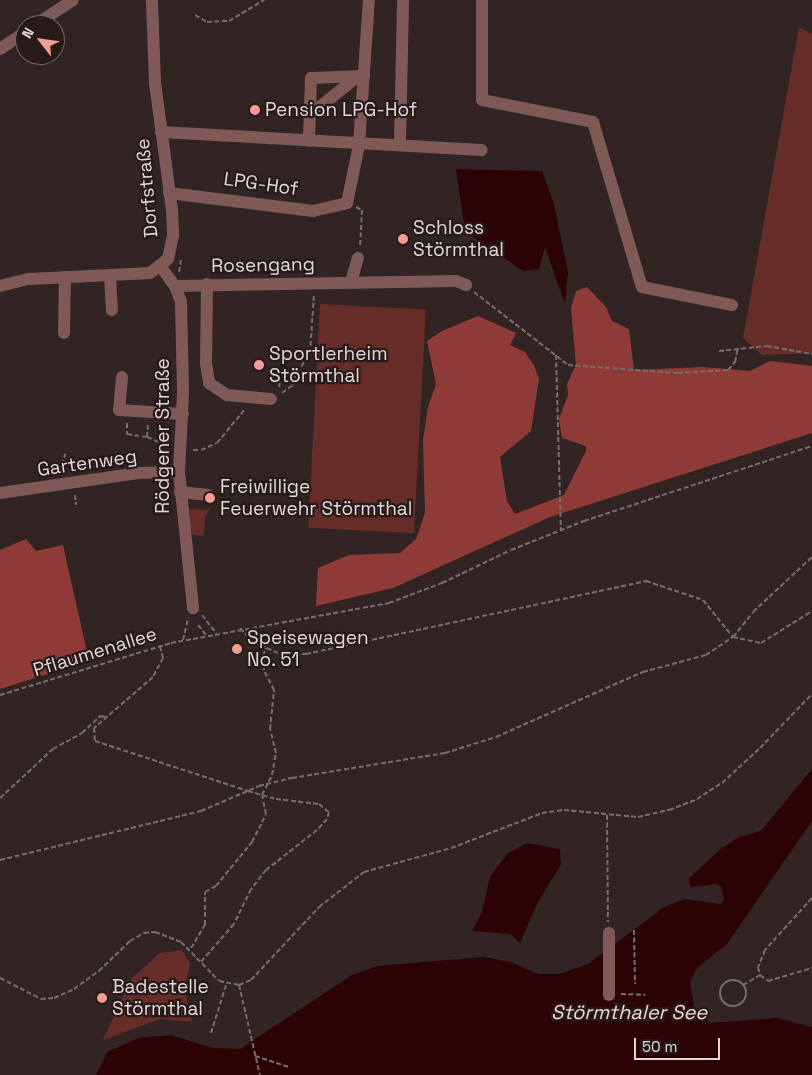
<!DOCTYPE html>
<meta charset="utf-8">
<style>
body{margin:0}
#map{position:relative;width:812px;height:1075px;overflow:hidden;background:#312423;font-family:"Space Grotesk",sans-serif}
div>[style]{position:absolute}
.green>*{inset:0;background:#652c28;transform-origin:0 0}
.forest>*{inset:0;background:#8e3b37}
.water>*{inset:0;background:#2c0304}
.path>*{height:2px;margin-top:-1px;transform-origin:0;background:repeating-linear-gradient(90deg,#786d6c 0 5px,transparent 0 7.5px)}
.path>.ring{margin:-1px;padding:0;box-sizing:content-box;background:none;border:2px solid #786d6c;border-radius:50%}
.minor>*{height:12px;margin:-6px;padding:0 6px;transform-origin:6px;border-radius:6px;background:#7f5955}
.dots>*{width:14px;height:14px;translate:-50% -50%;box-sizing:border-box;border:2px solid #271a19;border-radius:50%}
span{translate:-50% -50%;white-space:nowrap;text-align:center;line-height:1.15;-webkit-text-stroke:4.5px #271a19;paint-order:stroke}
.poi-label{font-size:19px;color:#e1d8d7}
.left{translate:0 -50%;text-align:left}
.street-label{font-size:19px;color:#e1d8d7}
.water-label{font-size:20px;color:#f0d7d4;font-style:italic}
.north{position:absolute;left:15px;top:15px;width:50px;height:50px;box-sizing:border-box;background:#271a19;border:1px solid #716665;border-radius:50%;rotate:300deg;font-size:14px;font-weight:700;line-height:20px;text-align:center;color:#e1d8d7}
.north::after{content:'';display:block;margin:auto;width:18px;height:22px;background:#f59c94;clip-path:polygon(50% 0,100% 100%,50% 72%,0 100%)}
.scale{position:absolute;left:634px;top:1038px;width:86px;height:22px;box-sizing:border-box;border:2px solid #e1d8d7;border-top:0;padding-left:6px;font-size:15px;line-height:18px;white-space:nowrap;color:#e1d8d7;-webkit-text-stroke:4px #271a19;paint-order:stroke}
</style>
<div id="map">
<div class="green">
<div style="clip-path:polygon(799px 27px,812px 34px,812px 353px,762px 355px,743px 338px)"></div>
<div style="left:320px;top:304px;width:106px;height:224px;rotate:3deg"></div>
<div style="clip-path:polygon(211px 506px,205px 518px,204px 536px,186px 534px,188px 509px,207px 510px)"></div>
<div style="clip-path:polygon(182px 950px,190px 963px,185px 991px,192px 1022px,160px 1019px,103px 1040px,131px 979px,160px 953px)"></div>
</div>
<div class="forest">
<div style="clip-path:polygon(587px 287px,606px 307px,612px 321px,629px 329px,634px 370px,703px 367px,750px 371px,770px 361px,812px 366px,812px 433px,550px 517px,393px 588px,316px 606px,318px 568px,349px 555px,400px 553px,416px 539px,425px 513px,423px 440px,428px 407px,436px 384px,427px 341px,442px 331px,478px 316px,516px 333px,510px 345px,525px 352px,534px 365px,539px 379px,531px 431px,500px 457px,507px 501px,515px 514px,564px 495px,586px 451px,586px 446px,562px 438px,559px 419px,568px 395px,567px 384px,576px 365px,571px 308px,576px 291px)"></div>
<div style="clip-path:polygon(26px 539px,36px 551px,63px 545px,89px 661px,0 689px,0 550px)"></div>
</div>
<div class="water">
<div style="clip-path:polygon(456px 169px,542px 171px,554px 204px,568px 272px,565px 304px,545px 247px,539px 269px,523px 271px,465px 231px)"></div>
<div style="clip-path:polygon(812px 769px,812px 821px,727px 944px,697px 968px,690px 982px,695px 1012px,711px 1023px,777px 1018px,812px 1027px,812px 1075px,96px 1075px,107px 1052px,139px 1038px,171px 1035px,212px 1048px,240px 1049px,352px 975px,378px 966px,483px 957px,511px 962px,538px 974px,560px 974px,588px 964px,663px 908px,684px 899px,721px 904px,724px 899px,721px 887px,717px 884px,690px 887px,689px 878px,722px 848px,739px 837px,761px 831px)"></div>
<div style="clip-path:polygon(527px 843px,560px 849px,561px 864px,536px 906px,520px 943px,511px 934px,472px 931px,482px 912px,490px 877px,507px 854px)"></div>
</div>
<div class="path">
<div style="left:195px;top:15px;width:14px;rotate:30deg"></div>
<div style="left:207px;top:22px;width:22px;rotate:-3deg"></div>
<div style="left:229px;top:21px;width:41px;rotate:-31deg"></div>
<div style="left:356px;top:207px;width:7px;rotate:27deg"></div>
<div style="left:362px;top:210px;width:36px;rotate:93deg"></div>
<div style="left:179px;top:272px;width:12px;rotate:-81deg"></div>
<div style="left:474px;top:292px;width:119px;rotate:37.8deg"></div>
<div style="left:568px;top:365px;width:110px;rotate:4.2deg"></div>
<div style="left:678px;top:373px;width:50px;rotate:-3.4deg"></div>
<div style="left:728px;top:370px;width:11px;rotate:-49deg"></div>
<div style="left:735px;top:362px;width:15px;rotate:-79deg"></div>
<div style="left:719px;top:351px;width:48px;rotate:-5.9deg"></div>
<div style="left:767px;top:346px;width:46px;rotate:10.1deg"></div>
<div style="left:556px;top:355px;width:175px;rotate:88.4deg"></div>
<div style="left:268px;top:370px;width:13px;rotate:23deg"></div>
<div style="left:280px;top:375px;width:15px;rotate:94deg"></div>
<div style="left:280px;top:375px;width:17px;rotate:-7deg"></div>
<div style="left:282px;top:393px;width:14px;rotate:-36deg"></div>
<div style="left:293px;top:385px;width:13px;rotate:-72deg"></div>
<div style="left:297px;top:373px;width:24px;rotate:-57deg"></div>
<div style="left:310px;top:353px;width:59px;rotate:-86.1deg"></div>
<div style="left:127px;top:423px;width:11px;rotate:90deg"></div>
<div style="left:127px;top:434px;width:20px;rotate:9deg"></div>
<div style="left:147px;top:437px;width:14px;rotate:-86deg"></div>
<div style="left:147px;top:437px;width:12px;rotate:24deg"></div>
<div style="left:193px;top:450px;width:8px"></div>
<div style="left:201px;top:450px;width:17px;rotate:-24deg"></div>
<div style="left:217px;top:443px;width:44px;rotate:-50.5deg"></div>
<div style="left:60px;top:472px;width:19px;rotate:-74deg"></div>
<div style="left:75px;top:495px;width:10px;rotate:84deg"></div>
<div style="left:202px;top:615px;width:23px;rotate:52deg"></div>
<div style="left:198px;top:625px;width:13px;rotate:51deg"></div>
<div style="left:240px;top:628px;width:19px;rotate:47deg"></div>
<div style="left:253px;top:642px;width:30px;rotate:24deg"></div>
<div style="left:280px;top:654px;width:26px"></div>
<div style="left:306px;top:654px;width:348px;rotate:-12.1deg"></div>
<div style="left:646px;top:581px;width:60px;rotate:18.4deg"></div>
<div style="left:703px;top:600px;width:48px;rotate:51deg"></div>
<div style="left:733px;top:637px;width:29px;rotate:12deg"></div>
<div style="left:761px;top:643px;width:60px;rotate:-32.1deg"></div>
<div style="left:183px;top:640px;width:23px;rotate:-77deg"></div>
<div style="left:160px;top:646px;width:12px;rotate:76deg"></div>
<div style="left:163px;top:658px;width:21px;rotate:118deg"></div>
<div style="left:153px;top:677px;width:78px;rotate:139.2deg"></div>
<div style="left:94px;top:728px;width:13px;rotate:86deg"></div>
<div style="left:95px;top:741px;width:161px;rotate:18.1deg"></div>
<div style="left:248px;top:791px;width:29px;rotate:16deg"></div>
<div style="left:276px;top:799px;width:43px;rotate:6.6deg"></div>
<div style="left:319px;top:804px;width:13px;rotate:39deg"></div>
<div style="left:329px;top:812px;width:7px;rotate:106deg"></div>
<div style="left:327px;top:819px;width:15px;rotate:132deg"></div>
<div style="left:317px;top:830px;width:65px;rotate:141.9deg"></div>
<div style="left:266px;top:870px;width:24px;rotate:128deg"></div>
<div style="left:251px;top:889px;width:39px;rotate:116deg"></div>
<div style="left:234px;top:924px;width:52px;rotate:131.1deg"></div>
<div style="left:0;top:695px;width:179px;rotate:-16.9deg"></div>
<div style="left:171px;top:643px;width:222px;rotate:-10.4deg"></div>
<div style="left:389px;top:603px;width:57px;rotate:-20.7deg"></div>
<div style="left:442px;top:583px;width:76px;rotate:-25.6deg"></div>
<div style="left:511px;top:550px;width:79px;rotate:-21.7deg"></div>
<div style="left:584px;top:521px;width:240px;rotate:-18.2deg"></div>
<div style="left:0;top:798px;width:72px;rotate:-42.8deg"></div>
<div style="left:53px;top:749px;width:33px;rotate:-29deg"></div>
<div style="left:82px;top:733px;width:25px;rotate:-43deg"></div>
<div style="left:100px;top:716px;width:7px;rotate:8deg"></div>
<div style="left:607px;top:815px;width:107px;rotate:89.5deg"></div>
<div style="left:0;top:860px;width:207px;rotate:-13.7deg"></div>
<div style="left:201px;top:811px;width:63px;rotate:-23.3deg"></div>
<div style="left:259px;top:786px;width:34px;rotate:-14deg"></div>
<div style="left:292px;top:778px;width:155px;rotate:-9.3deg"></div>
<div style="left:445px;top:753px;width:53px;rotate:-17.4deg"></div>
<div style="left:496px;top:737px;width:161px;rotate:-23.9deg"></div>
<div style="left:643px;top:672px;width:65px;rotate:-15.1deg"></div>
<div style="left:706px;top:655px;width:32px;rotate:-34deg"></div>
<div style="left:733px;top:637px;width:32px;rotate:-51deg"></div>
<div style="left:753px;top:612px;width:81px;rotate:-43deg"></div>
<div style="left:812px;top:898px;width:70px;rotate:132.1deg"></div>
<div style="left:765px;top:950px;width:18px;rotate:112deg"></div>
<div style="left:758px;top:967px;width:8px;rotate:76deg"></div>
<div style="left:760px;top:975px;width:10px;rotate:37deg"></div>
<div style="left:768px;top:981px;width:46px;rotate:-16.5deg"></div>
<div style="left:634px;top:930px;width:54px;rotate:88.9deg"></div>
<div style="left:191px;top:948px;width:27px;rotate:-59deg"></div>
<div style="left:205px;top:925px;width:33px;rotate:-90deg"></div>
<div style="left:205px;top:892px;width:13px;rotate:-29deg"></div>
<div style="left:216px;top:886px;width:57px;rotate:-50.7deg"></div>
<div style="left:252px;top:842px;width:31px;rotate:-63deg"></div>
<div style="left:266px;top:814px;width:19px;rotate:-102deg"></div>
<div style="left:262px;top:795px;width:22px;rotate:-63deg"></div>
<div style="left:272px;top:775px;width:22px;rotate:-80deg"></div>
<div style="left:276px;top:753px;width:25px;rotate:-104deg"></div>
<div style="left:270px;top:729px;width:39px;rotate:-84deg"></div>
<div style="left:274px;top:690px;width:22px;rotate:-117deg"></div>
<div style="left:264px;top:670px;width:14px;rotate:-94deg"></div>
<div style="left:263px;top:656px;width:9px;rotate:-69deg"></div>
<div style="left:0;top:978px;width:46px;rotate:27.1deg"></div>
<div style="left:41px;top:999px;width:13px;rotate:-4deg"></div>
<div style="left:54px;top:998px;width:22px;rotate:-24deg"></div>
<div style="left:74px;top:989px;width:31px;rotate:-36deg"></div>
<div style="left:99px;top:971px;width:43px;rotate:-44.1deg"></div>
<div style="left:130px;top:941px;width:16px;rotate:-30deg"></div>
<div style="left:144px;top:933px;width:11px;rotate:-5deg"></div>
<div style="left:155px;top:932px;width:28px;rotate:21deg"></div>
<div style="left:181px;top:942px;width:54px;rotate:45.7deg"></div>
<div style="left:219px;top:981px;width:20px;rotate:11deg"></div>
<div style="left:239px;top:985px;width:13px;rotate:-23deg"></div>
<div style="left:251px;top:980px;width:100px;rotate:-47deg"></div>
<div style="left:319px;top:907px;width:57px;rotate:-37.9deg"></div>
<div style="left:364px;top:872px;width:90px;rotate:-15.4deg"></div>
<div style="left:451px;top:848px;width:97px;rotate:-21deg"></div>
<div style="left:542px;top:813px;width:22px;rotate:-8deg"></div>
<div style="left:564px;top:810px;width:74px;rotate:5.4deg"></div>
<div style="left:638px;top:817px;width:32px;rotate:-13deg"></div>
<div style="left:669px;top:810px;width:30px;rotate:-21deg"></div>
<div style="left:697px;top:799px;width:30px;rotate:-33deg"></div>
<div style="left:722px;top:783px;width:52px;rotate:-42.6deg"></div>
<div style="left:760px;top:748px;width:75px;rotate:-46.1deg"></div>
<div class="ring" style="left:720px;top:980px;width:24px;height:24px"></div>
<div style="left:239px;top:985px;width:92px;rotate:76.9deg"></div>
<div style="left:743px;top:985px;width:20px;rotate:-30deg"></div>
<div style="left:621px;top:994px;width:24px;rotate:2deg"></div>
<div style="left:616px;top:1003px;width:10px;rotate:90deg"></div>
<div style="left:211px;top:1033px;width:50px;rotate:-72.6deg"></div>
<div style="left:255px;top:1056px;width:35px;rotate:18deg"></div>
</div>
<div class="minor">
<div style="left:482px;top:0;width:100px;rotate:90deg"></div>
<div style="left:482px;top:100px;width:113px;rotate:11.2deg"></div>
<div style="left:593px;top:122px;width:172px;rotate:73.5deg"></div>
<div style="left:642px;top:287px;width:92px;rotate:11.3deg"></div>
<div style="left:35px;top:25px;width:45px;rotate:-33.3deg"></div>
<div style="left:0;top:49px;width:30px;rotate:-34deg"></div>
<div style="left:311px;top:114px;width:60px;rotate:-39deg"></div>
<div style="left:161px;top:132px;width:321px;rotate:3.2deg"></div>
<div style="left:309px;top:141px;width:63px;rotate:-88.2deg"></div>
<div style="left:311px;top:78px;width:53px;rotate:-2.2deg"></div>
<div style="left:400px;top:145px;width:145px;rotate:-88.8deg"></div>
<div style="left:169px;top:193px;width:145px;rotate:7.1deg"></div>
<div style="left:313px;top:211px;width:35px;rotate:-13deg"></div>
<div style="left:347px;top:203px;width:59px;rotate:-78.3deg"></div>
<div style="left:359px;top:145px;width:145px;rotate:-86.1deg"></div>
<div style="left:161px;top:267px;width:24px;rotate:54deg"></div>
<div style="left:175px;top:286px;width:17px;rotate:69deg"></div>
<div style="left:181px;top:302px;width:91px;rotate:88.7deg"></div>
<div style="left:183px;top:393px;width:79px;rotate:92.9deg"></div>
<div style="left:179px;top:472px;width:137px;rotate:84.1deg"></div>
<div style="left:110px;top:275px;width:35px;rotate:87deg"></div>
<div style="left:351px;top:282px;width:25px;rotate:-74deg"></div>
<div style="left:207px;top:284px;width:79px;rotate:90.7deg"></div>
<div style="left:206px;top:363px;width:20px;rotate:81deg"></div>
<div style="left:209px;top:383px;width:22px;rotate:34deg"></div>
<div style="left:227px;top:395px;width:44px;rotate:5.2deg"></div>
<div style="left:0;top:286px;width:30px;rotate:-14deg"></div>
<div style="left:29px;top:279px;width:121px;rotate:-2.8deg"></div>
<div style="left:150px;top:273px;width:23px;rotate:-38deg"></div>
<div style="left:168px;top:259px;width:25px;rotate:-78deg"></div>
<div style="left:173px;top:235px;width:25px;rotate:-92deg"></div>
<div style="left:172px;top:210px;width:128px;rotate:-97.6deg"></div>
<div style="left:155px;top:83px;width:83px;rotate:-92.1deg"></div>
<div style="left:175px;top:286px;width:281px;rotate:-1deg"></div>
<div style="left:456px;top:281px;width:11px;rotate:22deg"></div>
<div style="left:64px;top:333px;width:56px;rotate:-89deg"></div>
<div style="left:122px;top:377px;width:33px;rotate:95deg"></div>
<div style="left:119px;top:410px;width:64px;rotate:3.6deg"></div>
<div style="left:180px;top:492px;width:28px;rotate:6deg"></div>
<div style="left:0;top:493px;width:139px;rotate:-8.2deg"></div>
<div style="left:138px;top:473px;width:41px;rotate:-1.4deg"></div>
<div style="left:609px;top:933px;width:62px;rotate:90deg"></div>
</div>
<div class="dots">
<div style="left:255px;top:110px;background:#f59c94"></div>
<div style="left:403px;top:239px;background:#f59c94"></div>
<div style="left:259px;top:365px;background:#f59c94"></div>
<div style="left:210px;top:498px;background:#f59c94"></div>
<div style="left:237px;top:649px;background:#f59c94"></div>
<div style="left:102px;top:998px;background:#f59c94"></div>
</div>
<div class="poi-label">
<span class="left" style="left:265px;top:110px">Pension LPG-Hof</span>
<span class="left" style="left:413px;top:239px">Schloss<br>Störmthal</span>
<span class="left" style="left:269px;top:365px">Sportlerheim<br>Störmthal</span>
<span class="left" style="left:220px;top:498px">Freiwillige<br>Feuerwehr Störmthal</span>
<span class="left" style="left:247px;top:649px">Speisewagen<br>No. 51</span>
<span class="left" style="left:112px;top:998px">Badestelle<br>Störmthal</span>
</div>
<div class="street-label">
<span style="left:261px;top:184px;rotate:8deg">LPG-Hof</span>
<span style="left:147px;top:188px;rotate:-95deg">Dorfstraße</span>
<span style="left:263px;top:265px;rotate:-1deg">Rosengang</span>
<span style="left:163px;top:436px;rotate:-90deg">Rödgener Straße</span>
<span style="left:87px;top:463px;rotate:-8deg">Gartenweg</span>
<span style="left:95px;top:652px;rotate:-17deg">Pflaumenallee</span>
</div>
<div class="water-label">
<span style="left:629px;top:1012px">Störmthaler See</span>
</div>
<div class="north">N</div>
<div class="scale">50 m</div>
</div>
